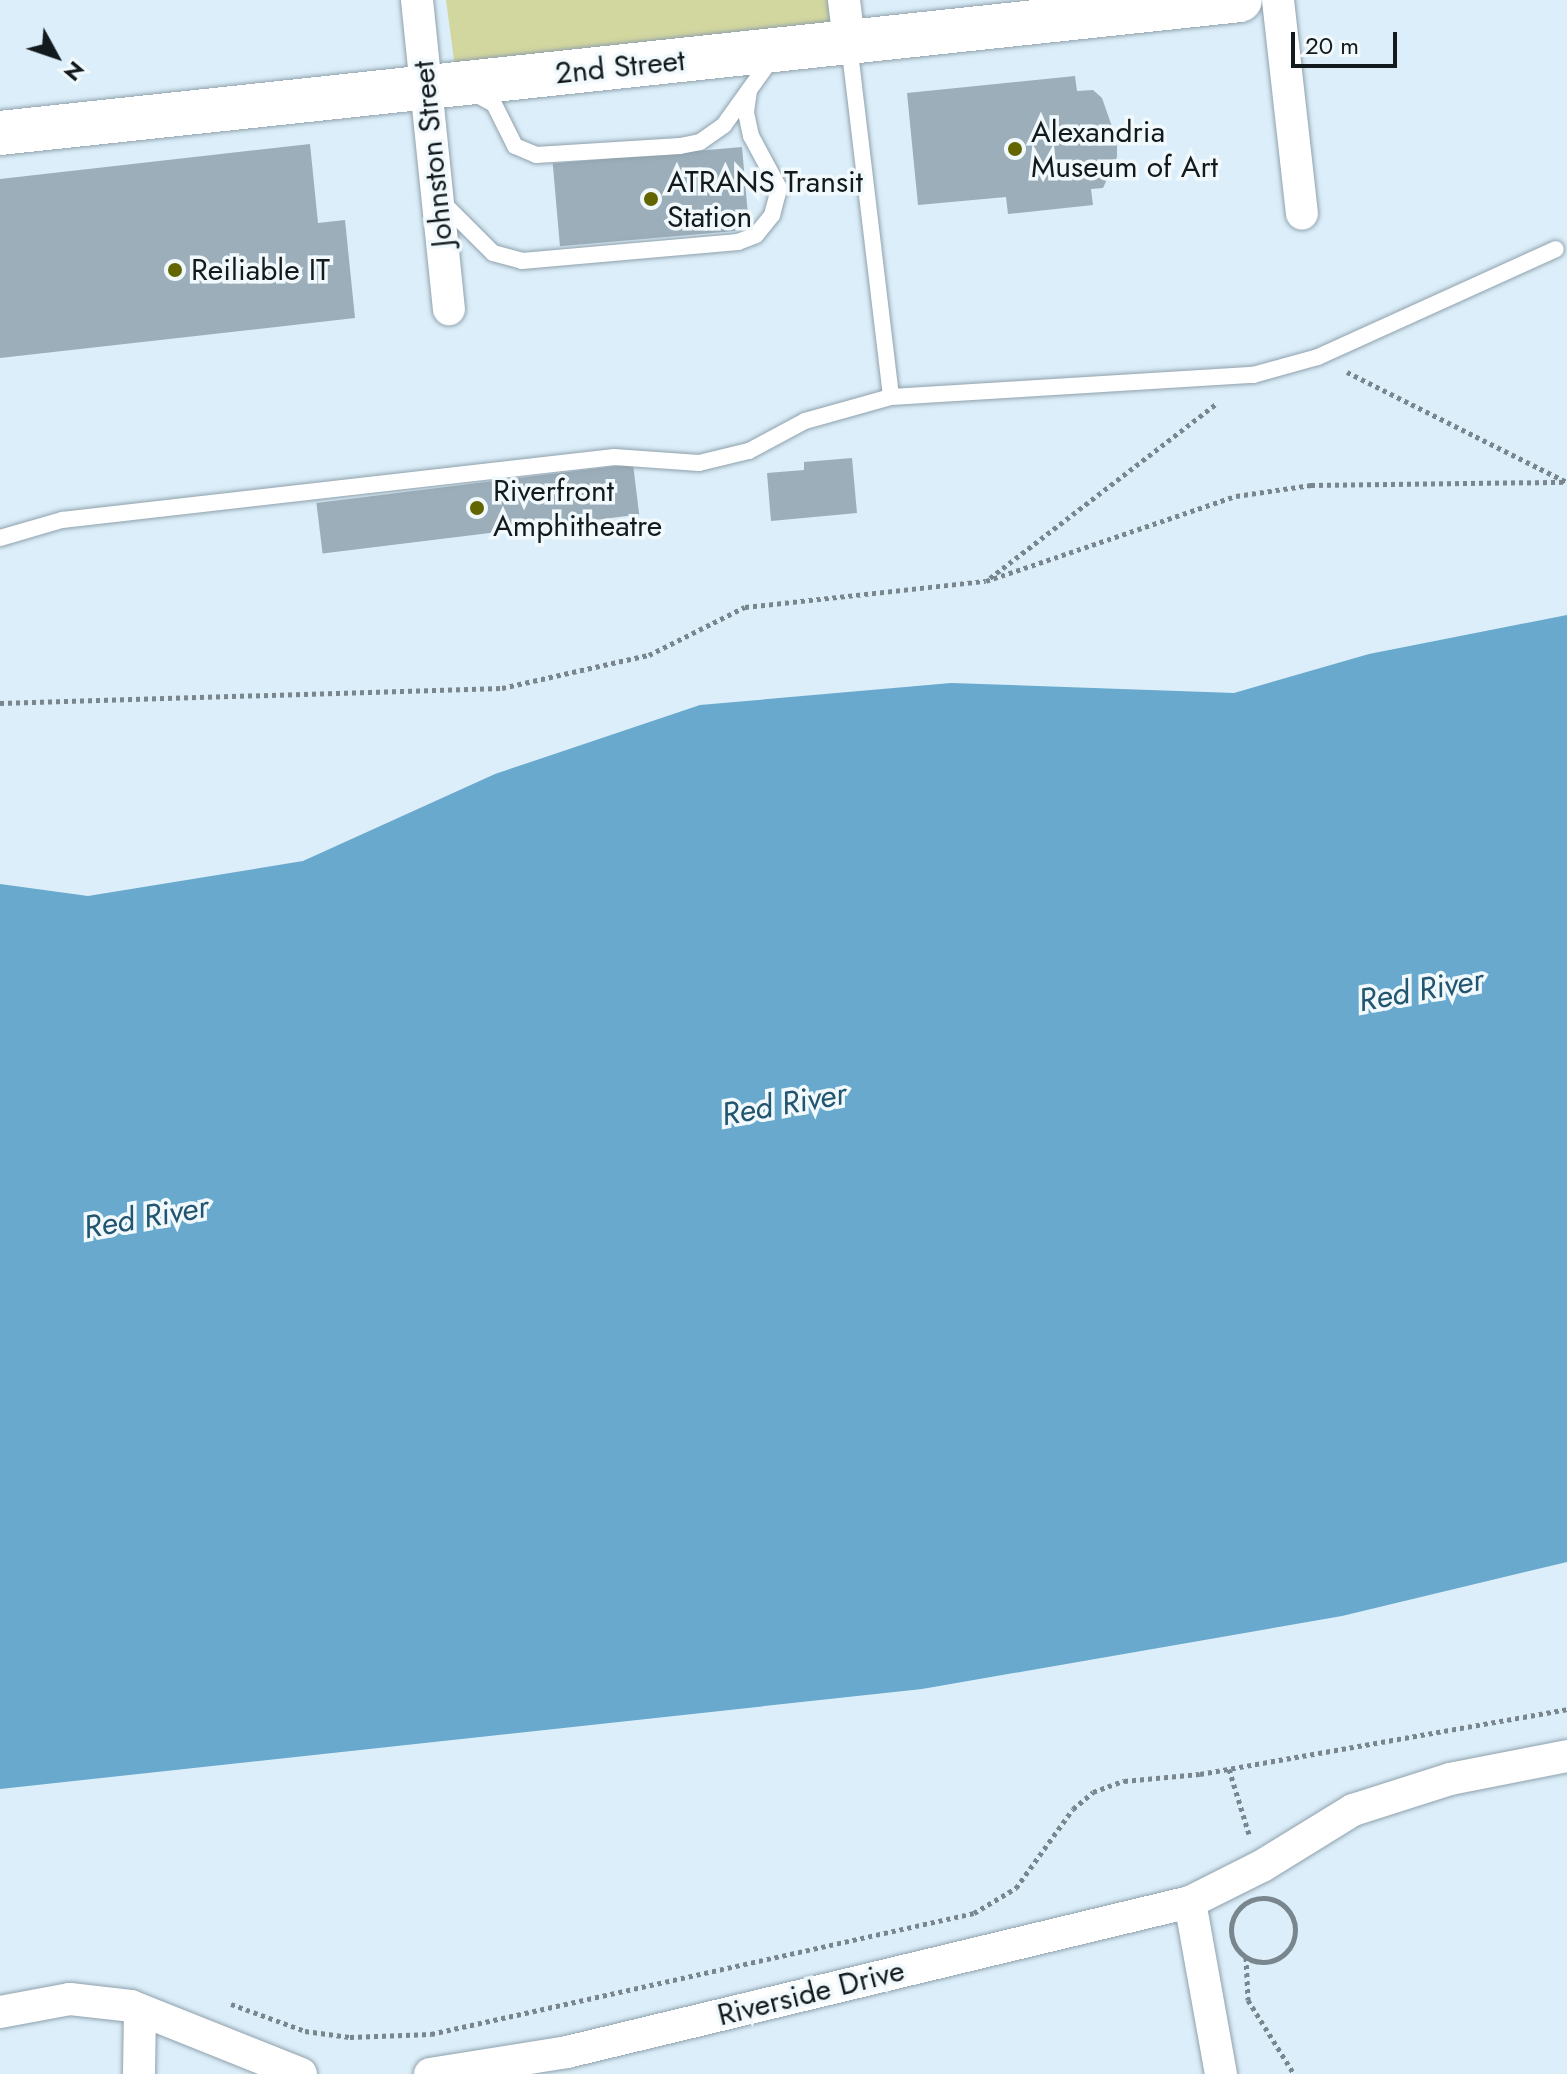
<!DOCTYPE html>
<style>
body{margin:0}
#map{position:relative;width:1567px;height:2074px;overflow:hidden;background:#dbeef9;font-family:Jost,sans-serif}
div>[style]{position:absolute}
.green>*{inset:0;background:#d2d69f}
.water>*{inset:0;background:#68a9cd}
.building>*{inset:0;background:#9caeb9;transform-origin:0 0}
.path>*{height:5px;margin-top:-2.5px;transform-origin:0;background:repeating-linear-gradient(90deg,#79868d 0 4px,transparent 0 8px)}
.path>.ring{margin:-2.5px;padding:0;box-sizing:content-box;background:none;border:5px solid #79868d;border-radius:50%}
.roads{filter:drop-shadow(0 0 2px #8fa1ac) drop-shadow(0 0 2px #8fa1ac)}
.service>*{height:16px;margin:-8px;padding:0 8px;transform-origin:8px;border-radius:8px;background:#fff}
.minor>*{height:32px;margin:-16px;padding:0 16px;transform-origin:16px;border-radius:16px;background:#fff}
.secondary>*{height:44px;margin:-22px;padding:0 22px;transform-origin:22px;border-radius:22px;background:#fff}
.dots>*{width:22px;height:22px;translate:-50% -50%;box-sizing:border-box;border:4px solid #f1f9fd;border-radius:50%}
span{translate:-50% -50%;white-space:nowrap;text-align:center;line-height:1.15;-webkit-text-stroke:7px #f1f9fd;paint-order:stroke}
.street-label{font-size:30px;color:#131a1e}
.poi-label{font-size:30px;color:#131a1e}
.left{translate:0 -50%;text-align:left}
.water-label{font-size:32px;color:#22556f;font-style:italic}
.north{position:absolute;left:16px;top:16px;width:80px;height:80px;-webkit-text-stroke:6px #f1f9fd;paint-order:stroke;rotate:130deg;font-size:22px;font-weight:700;line-height:32px;text-align:center;color:#131a1e}
.north::after{content:'';display:block;margin:auto;width:28px;height:36px;background:#131a1e;clip-path:polygon(50% 0,100% 100%,50% 72%,0 100%)}
.scale{position:absolute;left:1291px;top:32px;width:106px;height:36px;box-sizing:border-box;border:4px solid #131a1e;border-top:0;padding-left:10px;font-size:24px;line-height:28px;white-space:nowrap;color:#131a1e;-webkit-text-stroke:6px #f1f9fd;paint-order:stroke}
</style>
<div id="map">
<div class="green">
<div style="clip-path:polygon(446px 0,838px 0,844px 38px,456px 75px)"></div>
</div>
<div class="water">
<div style="clip-path:polygon(1567px 615px,1567px 1562px,1342px 1616px,922px 1689px,0 1789px,0 884px,88px 896px,303px 861px,495px 774px,700px 705px,951px 683px,1234px 693px,1369px 654px)"></div>
</div>
<div class="building">
<div style="clip-path:polygon(1075px 76px,1077px 91px,1093px 90px,1102px 98px,1117px 141px,1117px 157px,1103px 188px,1091px 189px,1093px 205px,1008px 214px,1006px 197px,918px 205px,907px 93px)"></div>
<div style="clip-path:polygon(310px 144px,318px 223px,345px 220px,355px 318px,0 358px,0 179px)"></div>
<div style="left:742px;top:147px;width:83px;height:190px;rotate:85deg"></div>
<div style="clip-path:polygon(852px 458px,857px 513px,771px 521px,767px 473px,804px 470px,804px 462px)"></div>
<div style="left:633px;top:464px;width:51px;height:319px;rotate:83deg"></div>
</div>
<div class="path">
<div style="left:1347px;top:372px;width:246px;rotate:26.6deg"></div>
<div style="left:990px;top:578px;width:285px;rotate:-37.6deg"></div>
<div style="left:0;top:703px;width:502px;rotate:-1.71deg"></div>
<div style="left:502px;top:688px;width:151px;rotate:-12.7deg"></div>
<div style="left:649px;top:655px;width:107px;rotate:-26.6deg"></div>
<div style="left:745px;top:607px;width:242px;rotate:-6.2deg"></div>
<div style="left:986px;top:581px;width:264px;rotate:-18.8deg"></div>
<div style="left:1236px;top:496px;width:76px;rotate:-8.3deg"></div>
<div style="left:1311px;top:485px;width:256px;rotate:-0.7deg"></div>
<div style="left:1229px;top:1769px;width:68px;rotate:72.9deg"></div>
<div class="ring" style="left:1231px;top:1898px;width:59px;height:59px"></div>
<div style="left:1246px;top:1957px;width:43px;rotate:87.3deg"></div>
<div style="left:1248px;top:2000px;width:87px;rotate:58.1deg"></div>
<div style="left:231px;top:2004px;width:79px;rotate:20deg"></div>
<div style="left:305px;top:2031px;width:45px;rotate:7.6deg"></div>
<div style="left:350px;top:2037px;width:81px;rotate:-2.1deg"></div>
<div style="left:431px;top:2034px;width:556px;rotate:-12.56deg"></div>
<div style="left:974px;top:1913px;width:49px;rotate:-30.8deg"></div>
<div style="left:1016px;top:1888px;width:97px;rotate:-54.2deg"></div>
<div style="left:1073px;top:1809px;width:26px;rotate:-40deg"></div>
<div style="left:1093px;top:1792px;width:33px;rotate:-20deg"></div>
<div style="left:1124px;top:1781px;width:76px;rotate:-5.3deg"></div>
<div style="left:1200px;top:1774px;width:373px;rotate:-10deg"></div>
</div>
<div class="roads">
<div class="service">
<div style="left:849px;top:44px;width:355px;rotate:83.2deg"></div>
<div style="left:472px;top:92px;width:25px;rotate:29deg"></div>
<div style="left:494px;top:104px;width:47px;rotate:63.4deg"></div>
<div style="left:515px;top:146px;width:23px;rotate:23deg"></div>
<div style="left:536px;top:155px;width:144px;rotate:-3.6deg"></div>
<div style="left:680px;top:146px;width:20px;rotate:-11deg"></div>
<div style="left:700px;top:142px;width:29px;rotate:-35deg"></div>
<div style="left:724px;top:125px;width:82px;rotate:-54.4deg"></div>
<div style="left:443px;top:203px;width:71px;rotate:45deg"></div>
<div style="left:493px;top:253px;width:30px;rotate:15deg"></div>
<div style="left:522px;top:261px;width:217px;rotate:-5deg"></div>
<div style="left:738px;top:242px;width:19px;rotate:-21deg"></div>
<div style="left:756px;top:235px;width:26px;rotate:-51deg"></div>
<div style="left:772px;top:215px;width:28px;rotate:-75deg"></div>
<div style="left:779px;top:188px;width:59px;rotate:-118.3deg"></div>
<div style="left:751px;top:136px;width:25px;rotate:-102deg"></div>
<div style="left:746px;top:112px;width:22px;rotate:-82deg"></div>
<div style="left:0;top:538px;width:65px;rotate:-16.2deg"></div>
<div style="left:62px;top:520px;width:556px;rotate:-6.51deg"></div>
<div style="left:614px;top:457px;width:85px;rotate:4deg"></div>
<div style="left:699px;top:463px;width:51px;rotate:-13.5deg"></div>
<div style="left:749px;top:451px;width:64px;rotate:-28.2deg"></div>
<div style="left:805px;top:421px;width:89px;rotate:-15.6deg"></div>
<div style="left:891px;top:397px;width:363px;rotate:-3.5deg"></div>
<div style="left:1253px;top:375px;width:67px;rotate:-15.5deg"></div>
<div style="left:1318px;top:357px;width:261px;rotate:-24.4deg"></div>
</div>
<div class="minor">
<div style="left:417px;top:0;width:311px;rotate:84.1deg"></div>
<div style="left:844px;top:0;width:42px;rotate:83.2deg"></div>
<div style="left:1278px;top:0;width:215px;rotate:83.6deg"></div>
<div style="left:1190px;top:1902px;width:175px;rotate:79.8deg"></div>
<div style="left:0;top:2012px;width:71px;rotate:-10.5deg"></div>
<div style="left:70px;top:1999px;width:61px;rotate:6.5deg"></div>
<div style="left:131px;top:2006px;width:183px;rotate:21.8deg"></div>
<div style="left:139px;top:2074px;width:64px;rotate:-89.1deg"></div>
<div style="left:430px;top:2074px;width:139px;rotate:-9.1deg"></div>
<div style="left:567px;top:2052px;width:641px;rotate:-13.54deg"></div>
<div style="left:1190px;top:1902px;width:80px;rotate:-26.6deg"></div>
<div style="left:1262px;top:1866px;width:107px;rotate:-31.6deg"></div>
<div style="left:1353px;top:1810px;width:102px;rotate:-17.7deg"></div>
<div style="left:1450px;top:1779px;width:119px;rotate:-11.1deg"></div>
</div>
<div class="secondary">
<div style="left:0;top:133px;width:1247px;rotate:-6.12deg"></div>
</div>
</div>
<div class="dots">
<div style="left:1015px;top:149px;background:#626500"></div>
<div style="left:651px;top:199px;background:#626500"></div>
<div style="left:175px;top:270px;background:#626500"></div>
<div style="left:477px;top:508px;background:#626500"></div>
</div>
<div class="street-label">
<span style="left:620px;top:67px;rotate:-6deg">2nd Street</span>
<span style="left:433px;top:154px;rotate:-96deg">Johnston Street</span>
<span style="left:811px;top:1993px;rotate:-14deg">Riverside Drive</span>
</div>
<div class="poi-label">
<span class="left" style="left:1031px;top:149px">Alexandria<br>Museum of Art</span>
<span class="left" style="left:667px;top:199px">ATRANS Transit<br>Station</span>
<span class="left" style="left:191px;top:270px">Reiliable IT</span>
<span class="left" style="left:493px;top:508px">Riverfront<br>Amphitheatre</span>
</div>
<div class="water-label">
<span style="left:1421px;top:990px;rotate:-10deg">Red River</span>
<span style="left:784px;top:1104px;rotate:-10deg">Red River</span>
<span style="left:146px;top:1217px;rotate:-10deg">Red River</span>
</div>
<div class="north">N</div>
<div class="scale">20 m</div>
</div>
